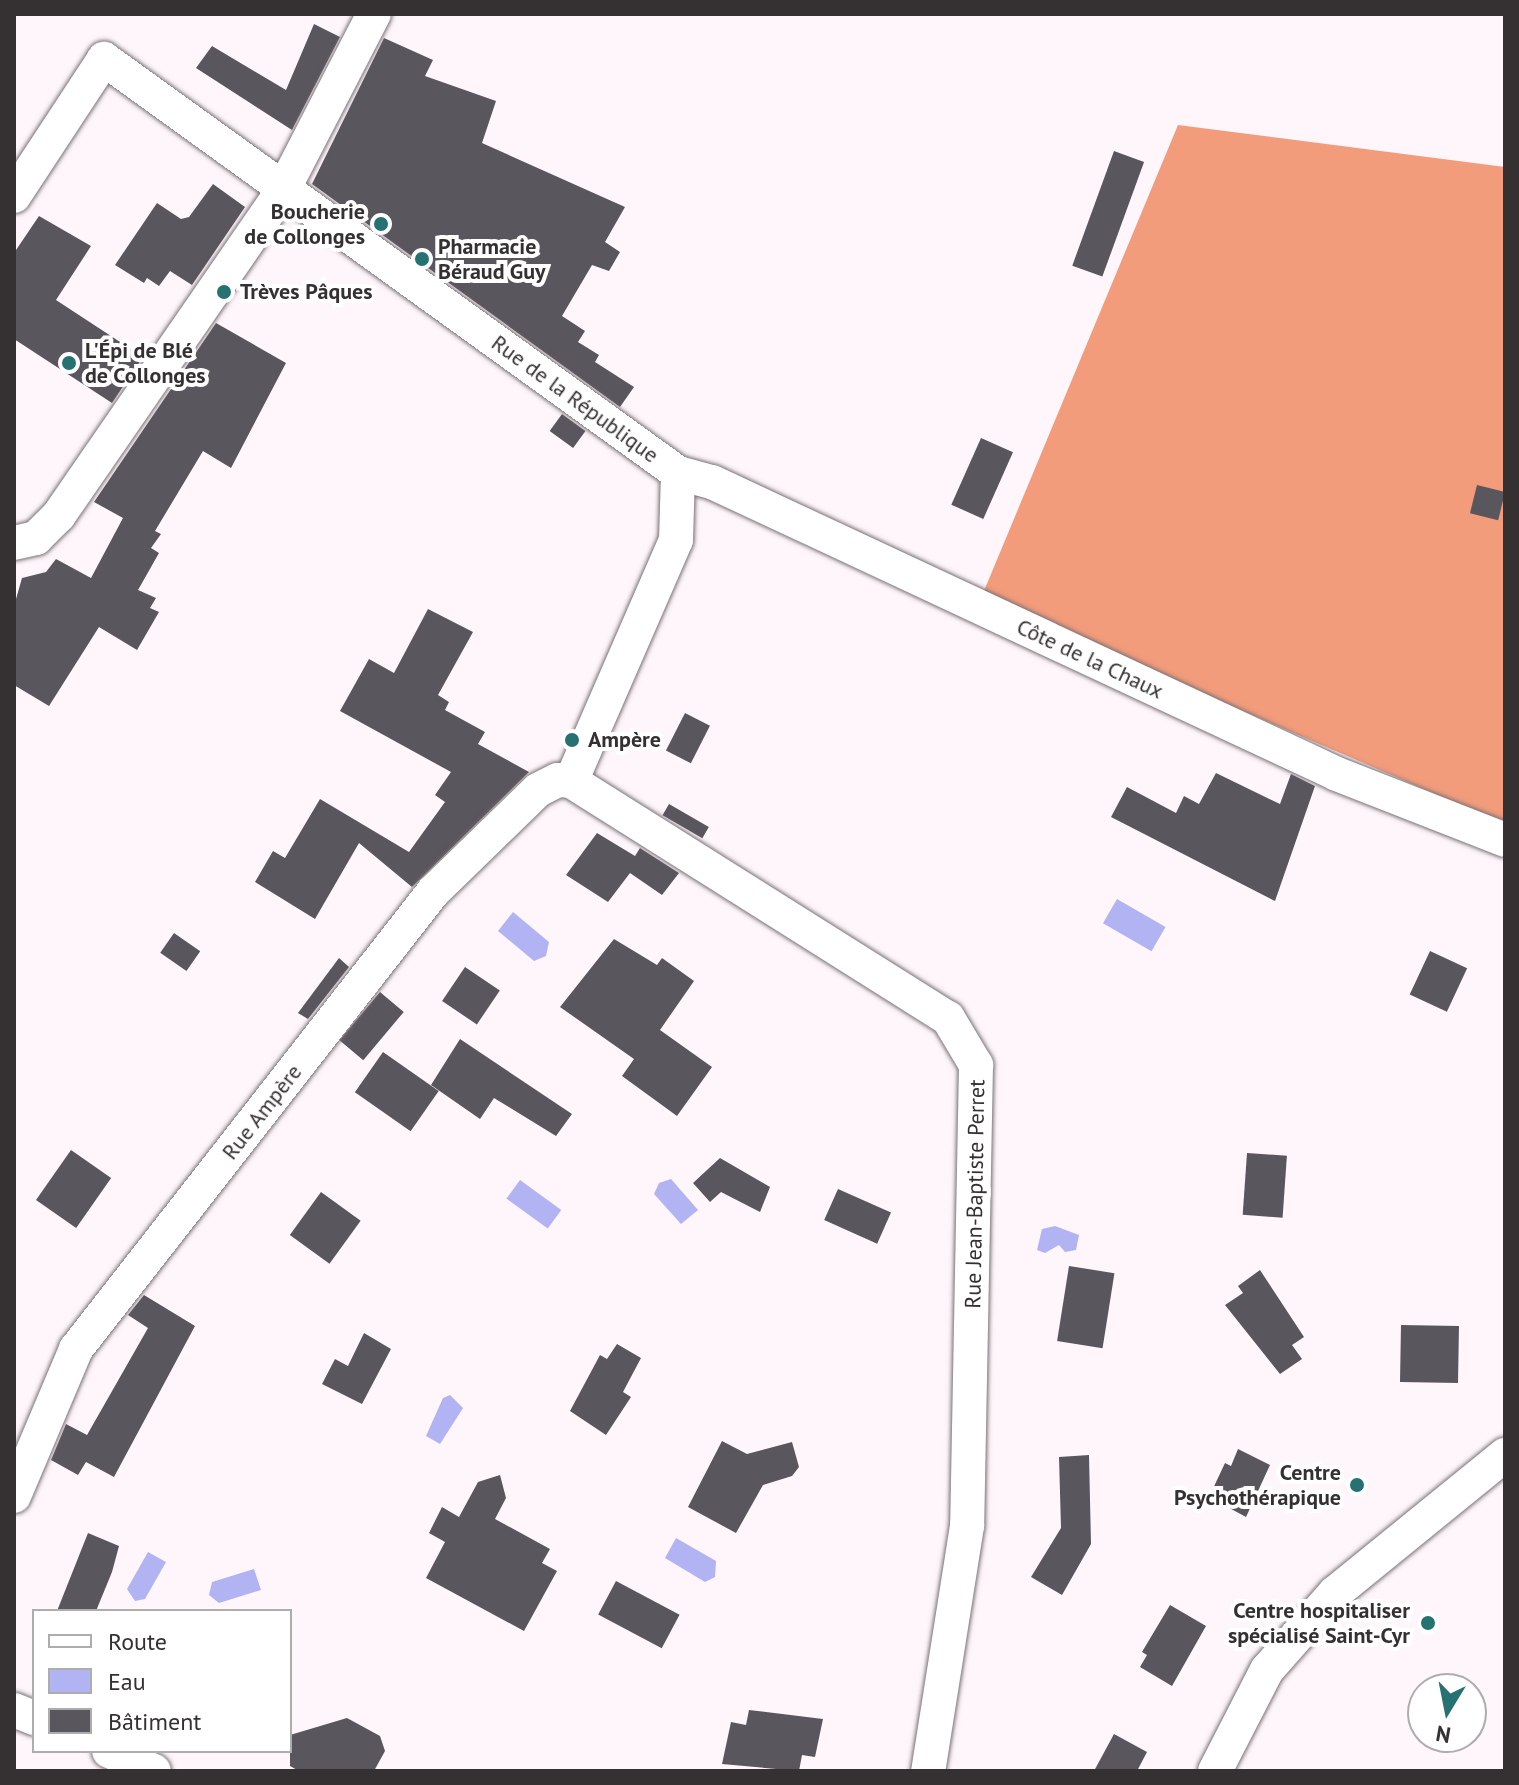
<!DOCTYPE html>
<meta charset="utf-8">
<style>
body{margin:0}
#map{position:relative;width:1519px;height:1785px;overflow:hidden;background:#fef6fb;font-family:"PT Sans",sans-serif}
div>[style]{position:absolute}
.forest>*{inset:0;background:#f29c7c}
.water>*{inset:0;background:#b1b3f2;transform-origin:0 0}
.building>*{inset:0;background:#5a565d;transform-origin:0 0}
.roads{filter:drop-shadow(0 0 2px #797176) drop-shadow(0 0 2px #797176)}
.minor>*{height:34px;margin:-17px;padding:0 17px;transform-origin:17px;border-radius:17px;background:#fff}
.dots>*{width:22px;height:22px;translate:-50% -50%;box-sizing:border-box;border:4px solid #fff;border-radius:50%}
span{translate:-50% -50%;white-space:nowrap;text-align:center;line-height:1.15;-webkit-text-stroke:8px #fff;paint-order:stroke}
.poi-label{font-size:22px;color:#353133;font-weight:700}
.right{translate:-100% -50%;text-align:right}
.left{translate:0 -50%;text-align:left}
.street-label{font-size:22px;color:#353133}
.frame{position:absolute;inset:0;border:16px solid #353133;pointer-events:none}
.legend{position:absolute;left:32px;top:1609px;width:260px;height:144px;box-sizing:border-box;background:#fff;border:2px solid #aeadad;margin:0;padding:10px 14px;list-style:none;font-size:24px;color:#353133}
.legend li{display:flex;align-items:center;gap:16px;height:40px}
.legend b{width:40px;border:2px solid #aeadad}
.north{position:absolute;left:1407px;top:1673px;width:80px;height:80px;box-sizing:border-box;background:#fff;border:2px solid #aeadad;border-radius:50%;rotate:190deg;font-size:22px;font-weight:700;line-height:32px;text-align:center;color:#353133}
.north::after{content:'';display:block;margin:auto;width:28px;height:36px;background:#267171;clip-path:polygon(50% 0,100% 100%,50% 72%,0 100%)}
</style>
<div id="map">
<div class="forest">
<div style="clip-path:polygon(1178px 125px,1505px 167px,1505px 824px,981px 598px)"></div>
</div>
<div class="water">
<div style="left:1117px;top:899px;width:56px;height:28px;rotate:30deg"></div>
<div style="clip-path:polygon(513px 912px,549px 942px,546px 956px,534px 961px,498px 931px)"></div>
<div style="clip-path:polygon(671px 1179px,698px 1210px,681px 1224px,654px 1194px,659px 1183px)"></div>
<div style="left:520px;top:1180px;width:51px;height:23px;rotate:36deg"></div>
<div style="clip-path:polygon(1055px 1226px,1079px 1235px,1076px 1250px,1065px 1252px,1059px 1245px,1045px 1253px,1037px 1250px,1042px 1229px)"></div>
<div style="clip-path:polygon(450px 1395px,463px 1408px,440px 1444px,426px 1436px,443px 1398px)"></div>
<div style="clip-path:polygon(676px 1538px,716px 1561px,715px 1577px,705px 1582px,665px 1558px)"></div>
<div style="clip-path:polygon(148px 1552px,166px 1562px,145px 1599px,135px 1601px,127px 1589px)"></div>
<div style="clip-path:polygon(254px 1569px,261px 1590px,219px 1603px,209px 1595px,212px 1582px)"></div>
</div>
<div class="building">
<div style="clip-path:polygon(314px 24px,340px 37px,292px 130px,196px 68px,212px 46px,286px 90px)"></div>
<div style="clip-path:polygon(384px 38px,433px 60px,425px 76px,496px 101px,482px 143px,625px 207px,605px 242px,620px 252px,609px 271px,592px 265px,562px 316px,585px 331px,578px 342px,599px 355px,595px 362px,634px 387px,620px 407px,312px 184px)"></div>
<div style="left:1114px;top:151px;width:32px;height:122px;rotate:20deg"></div>
<div style="clip-path:polygon(213px 184px,245px 207px,192px 285px,170px 271px,159px 286px,147px 278px,144px 283px,115px 265px,157px 203px,181px 219px,189px 217px)"></div>
<div style="clip-path:polygon(39px 216px,91px 246px,56px 300px,143px 357px,112px 403px,14px 339px,14px 253px)"></div>
<div style="clip-path:polygon(216px 323px,286px 363px,231px 468px,203px 451px,155px 531px,161px 534px,151px 548px,159px 553px,138px 590px,156px 598px,150px 608px,159px 612px,137px 650px,99px 627px,49px 706px,14px 685px,14px 606px,22px 578px,46px 572px,56px 559px,91px 578px,123px 518px,94px 502px)"></div>
<div style="left:562px;top:414px;width:29px;height:21px;rotate:36deg"></div>
<div style="left:981px;top:438px;width:35px;height:73px;rotate:24deg"></div>
<div style="left:1477px;top:485px;width:29px;height:29px;rotate:14deg"></div>
<div style="clip-path:polygon(428px 609px,473px 632px,438px 695px,449px 702px,445px 710px,485px 732px,478px 744px,529px 772px,412px 887px,359px 843px,315px 919px,255px 882px,273px 851px,285px 858px,320px 799px,409px 852px,445px 802px,435px 795px,451px 772px,340px 711px,369px 659px,394px 673px)"></div>
<div style="left:685px;top:713px;width:28px;height:42px;rotate:27deg"></div>
<div style="clip-path:polygon(1216px 773px,1280px 804px,1291px 774px,1315px 786px,1275px 901px,1111px 817px,1127px 787px,1176px 813px,1184px 796px,1199px 804px)"></div>
<div style="left:669px;top:804px;width:46px;height:13px;rotate:30deg"></div>
<div style="clip-path:polygon(597px 833px,635px 856px,640px 848px,679px 873px,662px 895px,630px 873px,608px 902px,566px 875px)"></div>
<div style="left:174px;top:933px;width:32px;height:24px;rotate:35deg"></div>
<div style="clip-path:polygon(614px 939px,657px 965px,662px 958px,694px 981px,660px 1030px,712px 1067px,677px 1116px,622px 1076px,634px 1059px,560px 1007px)"></div>
<div style="left:1430px;top:951px;width:41px;height:48px;rotate:25deg"></div>
<div style="clip-path:polygon(339px 958px,349px 967px,308px 1019px,298px 1013px)"></div>
<div style="left:465px;top:967px;width:42px;height:41px;rotate:34deg"></div>
<div style="left:380px;top:992px;width:31px;height:63px;rotate:40deg"></div>
<div style="clip-path:polygon(460px 1039px,572px 1114px,556px 1136px,494px 1098px,480px 1119px,431px 1085px)"></div>
<div style="left:383px;top:1052px;width:68px;height:49px;rotate:35deg"></div>
<div style="left:71px;top:1150px;width:49px;height:61px;rotate:35deg"></div>
<div style="left:1247px;top:1153px;width:40px;height:62px;rotate:4deg"></div>
<div style="clip-path:polygon(720px 1158px,770px 1187px,760px 1212px,721px 1192px,710px 1202px,693px 1183px)"></div>
<div style="left:838px;top:1189px;width:58px;height:34px;rotate:24deg"></div>
<div style="left:321px;top:1192px;width:49px;height:53px;rotate:36deg"></div>
<div style="left:1069px;top:1266px;width:46px;height:76px;rotate:9deg"></div>
<div style="clip-path:polygon(1260px 1270px,1304px 1337px,1292px 1345px,1302px 1359px,1280px 1374px,1225px 1305px,1243px 1293px,1238px 1286px)"></div>
<div style="clip-path:polygon(144px 1295px,195px 1326px,114px 1477px,86px 1462px,78px 1475px,51px 1460px,66px 1424px,87px 1435px,148px 1328px,128px 1315px)"></div>
<div style="left:1401px;top:1325px;width:58px;height:57px;rotate:1deg"></div>
<div style="clip-path:polygon(364px 1333px,391px 1349px,362px 1404px,322px 1384px,335px 1359px,348px 1366px)"></div>
<div style="clip-path:polygon(617px 1344px,641px 1358px,623px 1392px,631px 1397px,606px 1435px,570px 1411px,600px 1355px,607px 1359px)"></div>
<div style="clip-path:polygon(722px 1441px,747px 1454px,792px 1442px,799px 1467px,792px 1476px,763px 1485px,736px 1533px,688px 1507px)"></div>
<div style="clip-path:polygon(1238px 1449px,1270px 1465px,1246px 1517px,1209px 1497px,1225px 1463px,1231px 1466px)"></div>
<div style="clip-path:polygon(1089px 1455px,1091px 1544px,1062px 1595px,1031px 1577px,1061px 1528px,1059px 1457px)"></div>
<div style="clip-path:polygon(500px 1475px,506px 1498px,495px 1519px,550px 1549px,542px 1563px,557px 1571px,524px 1631px,426px 1578px,445px 1542px,429px 1533px,442px 1507px,459px 1517px,478px 1482px)"></div>
<div style="clip-path:polygon(88px 1533px,119px 1546px,112px 1572px,96px 1611px,57px 1611px)"></div>
<div style="left:616px;top:1581px;width:72px;height:38px;rotate:28deg"></div>
<div style="clip-path:polygon(1170px 1605px,1206px 1626px,1172px 1686px,1140px 1667px,1147px 1655px,1142px 1652px)"></div>
<div style="clip-path:polygon(749px 1710px,823px 1719px,815px 1757px,802px 1755px,799px 1771px,722px 1764px,731px 1722px,746px 1725px)"></div>
<div style="clip-path:polygon(347px 1718px,380px 1736px,385px 1751px,374px 1771px,299px 1771px,290px 1766px,290px 1735px)"></div>
<div style="clip-path:polygon(1114px 1734px,1147px 1752px,1137px 1771px,1094px 1771px)"></div>
</div>
<div class="roads">
<div class="minor">
<div style="left:14px;top:196px;width:164px;rotate:-56.7deg"></div>
<div style="left:104px;top:59px;width:708px;rotate:35.8deg"></div>
<div style="left:678px;top:473px;width:67px;rotate:91.7deg"></div>
<div style="left:676px;top:540px;width:263px;rotate:113.5deg"></div>
<div style="left:678px;top:473px;width:35px;rotate:15deg"></div>
<div style="left:712px;top:482px;width:690px;rotate:25.04deg"></div>
<div style="left:1337px;top:774px;width:180px;rotate:21.4deg"></div>
<div style="left:14px;top:543px;width:23px;rotate:-13deg"></div>
<div style="left:36px;top:538px;width:33px;rotate:-45deg"></div>
<div style="left:59px;top:515px;width:395px;rotate:-55.4deg"></div>
<div style="left:283px;top:190px;width:198px;rotate:-62.7deg"></div>
<div style="left:571px;top:781px;width:445px;rotate:32.2deg"></div>
<div style="left:948px;top:1018px;width:55px;rotate:59.2deg"></div>
<div style="left:976px;top:1065px;width:461px;rotate:91.1deg"></div>
<div style="left:967px;top:1526px;width:248px;rotate:99deg"></div>
<div style="left:14px;top:1496px;width:160px;rotate:-67.1deg"></div>
<div style="left:76px;top:1349px;width:580px;rotate:-52deg"></div>
<div style="left:433px;top:892px;width:146px;rotate:-44.2deg"></div>
<div style="left:538px;top:790px;width:22px;rotate:-27deg"></div>
<div style="left:558px;top:780px;width:13px;rotate:4deg"></div>
<div style="left:14px;top:1710px;width:22px;rotate:22deg"></div>
<div style="left:109px;top:1751px;width:49px;rotate:24deg"></div>
<div style="left:1215px;top:1771px;width:114px;rotate:-62.8deg"></div>
<div style="left:1267px;top:1670px;width:103px;rotate:-48.6deg"></div>
<div style="left:1335px;top:1593px;width:219px;rotate:-39.1deg"></div>
</div>
</div>
<div class="dots">
<div style="left:381px;top:224px;background:#267171"></div>
<div style="left:422px;top:259px;background:#267171"></div>
<div style="left:224px;top:292px;background:#267171"></div>
<div style="left:69px;top:363px;background:#267171"></div>
<div style="left:572px;top:740px;background:#267171"></div>
<div style="left:1357px;top:1485px;background:#267171"></div>
<div style="left:1428px;top:1623px;background:#267171"></div>
</div>
<div class="poi-label">
<span class="right" style="left:365px;top:224px">Boucherie<br>de Collonges</span>
<span class="left" style="left:438px;top:259px">Pharmacie<br>Béraud Guy</span>
<span class="left" style="left:240px;top:292px">Trèves Pâques</span>
<span class="left" style="left:85px;top:363px">L'Épi de Blé<br>de Collonges</span>
<span class="left" style="left:588px;top:740px">Ampère</span>
<span class="right" style="left:1341px;top:1485px">Centre<br>Psychothérapique</span>
<span class="right" style="left:1410px;top:1623px">Centre hospitaliser<br>spécialisé Saint-Cyr</span>
</div>
<div class="street-label">
<span style="left:575px;top:399px;rotate:36deg">Rue de la République</span>
<span style="left:1090px;top:659px;rotate:25deg">Côte de la Chaux</span>
<span style="left:262px;top:1112px;rotate:-52deg">Rue Ampère</span>
<span style="left:975px;top:1194px;rotate:-89deg">Rue Jean-Baptiste Perret</span>
</div>
<div class="frame"></div>
<ul class="legend">
<li><b style="height:10px;background:#fff"></b>Route</li>
<li><b style="height:22px;background:#b1b3f2"></b>Eau</li>
<li><b style="height:22px;background:#5a565d"></b>Bâtiment</li>
</ul>
<div class="north">N</div>
</div>
